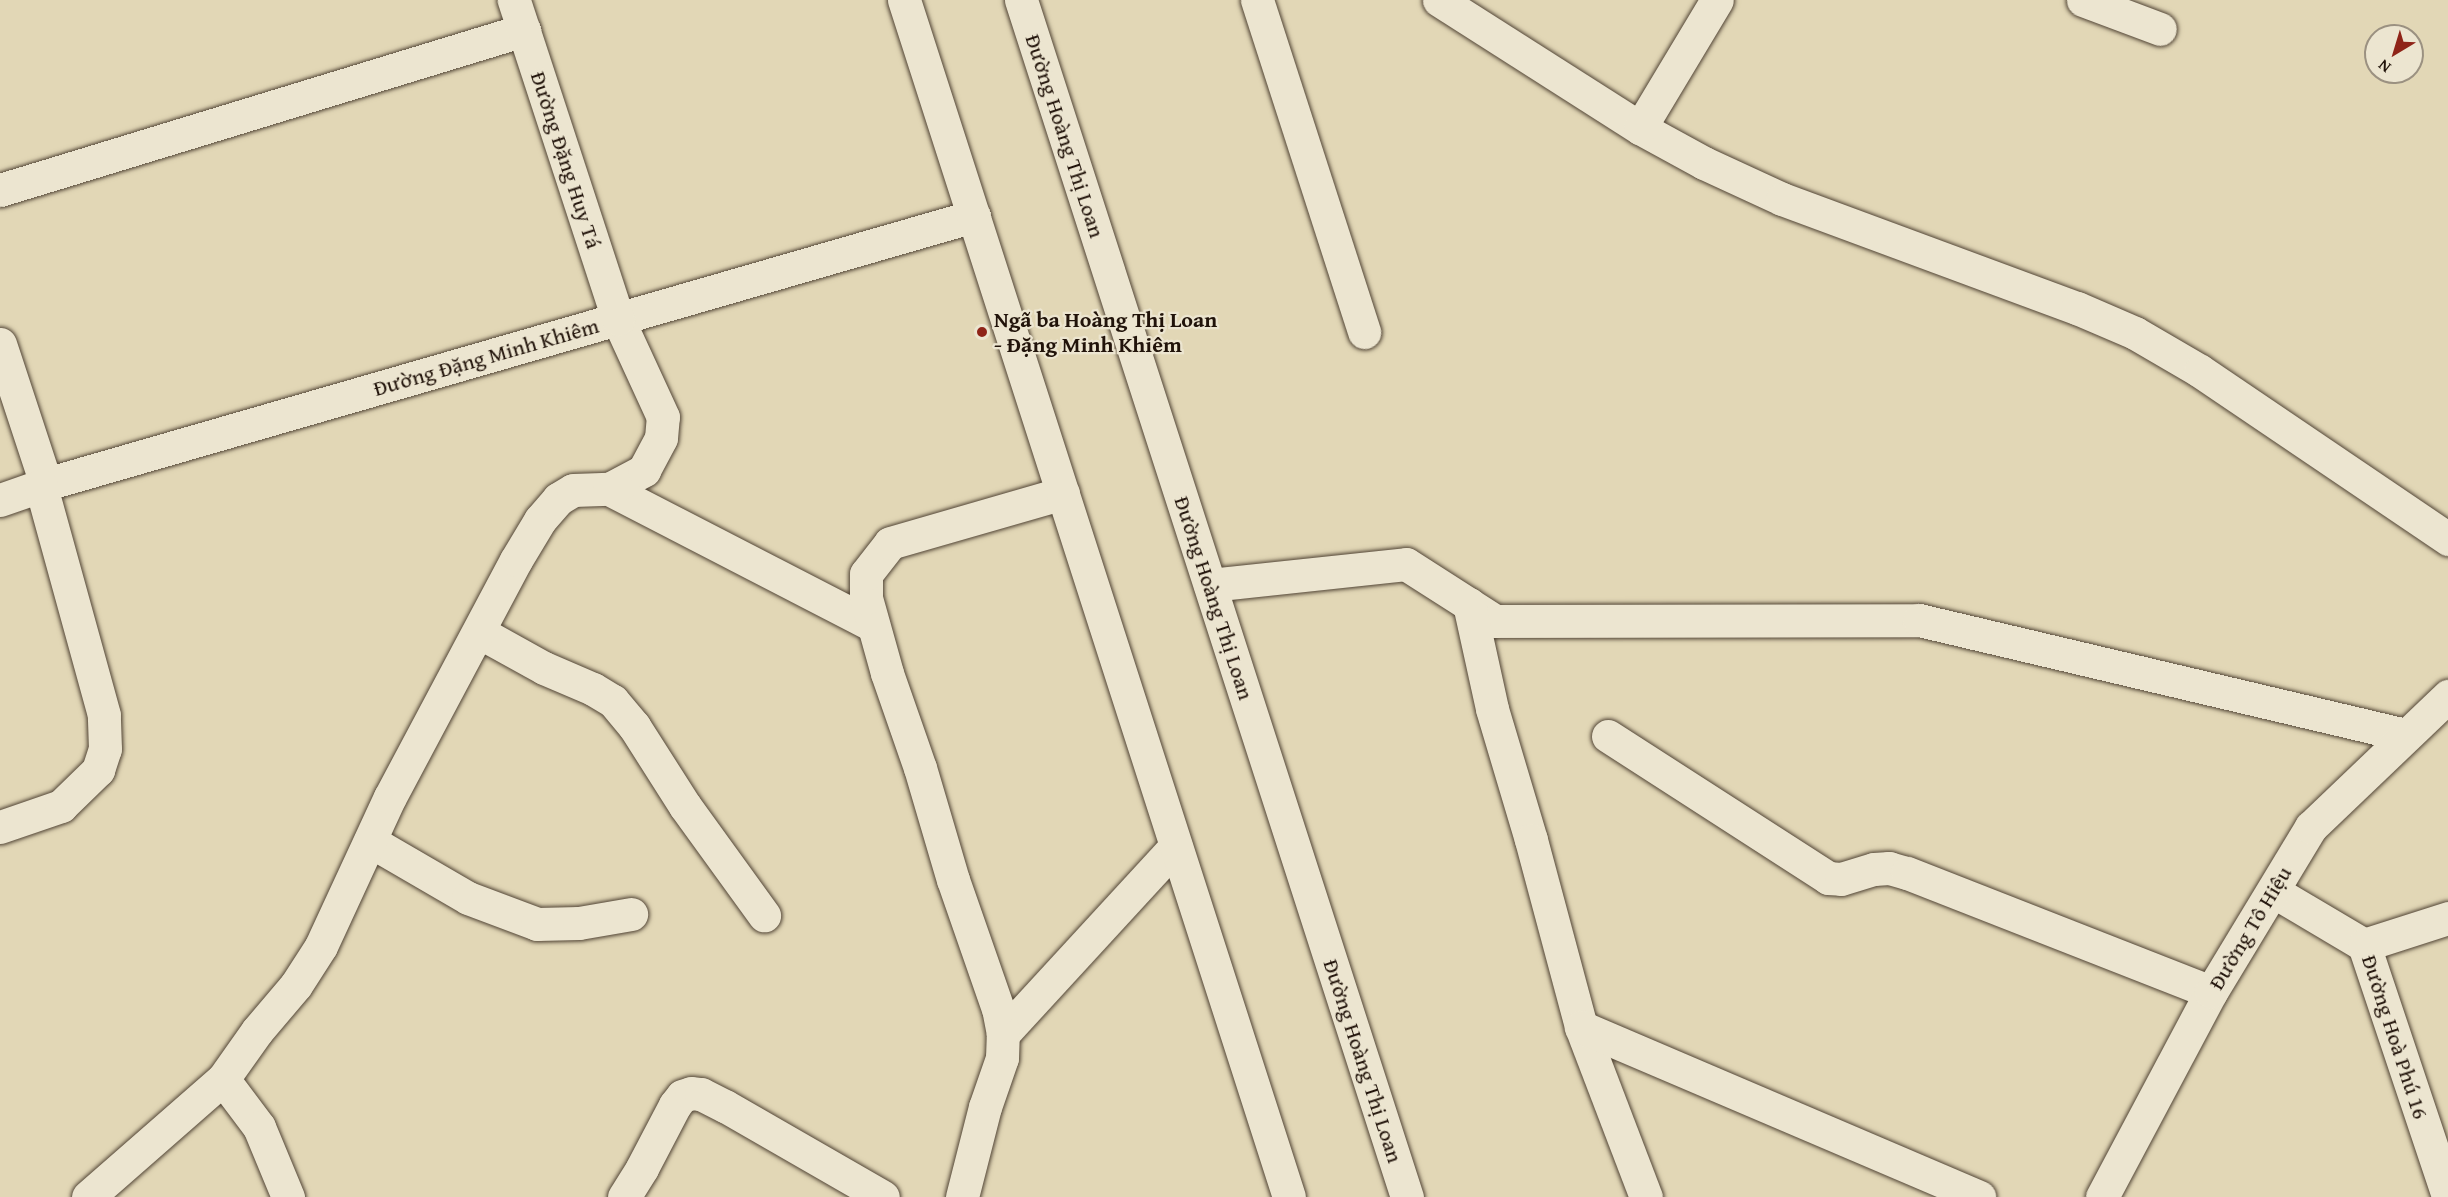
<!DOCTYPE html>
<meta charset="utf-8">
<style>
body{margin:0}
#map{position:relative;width:2448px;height:1197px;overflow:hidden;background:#e2d7b6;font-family:"Gentium Book Plus",serif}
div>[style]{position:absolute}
.roads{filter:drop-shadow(0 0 2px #514435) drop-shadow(0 0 2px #514435)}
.minor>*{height:33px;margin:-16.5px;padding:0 16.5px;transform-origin:16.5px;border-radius:16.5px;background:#ece5d0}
.secondary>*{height:33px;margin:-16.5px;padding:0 16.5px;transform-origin:16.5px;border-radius:16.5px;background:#ece5d0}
.dots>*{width:16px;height:16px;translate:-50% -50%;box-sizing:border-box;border:3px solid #ece5d0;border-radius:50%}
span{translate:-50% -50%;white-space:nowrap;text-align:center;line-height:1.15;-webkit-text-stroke:4.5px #ece5d0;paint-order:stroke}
.street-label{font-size:22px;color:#21130a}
.poi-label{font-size:22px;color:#21130a;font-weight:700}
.left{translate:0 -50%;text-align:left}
.north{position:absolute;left:2364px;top:24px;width:60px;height:60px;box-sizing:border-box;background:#ece5d0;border:2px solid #9b9181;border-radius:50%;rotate:218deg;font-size:16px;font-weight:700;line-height:24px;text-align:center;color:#21130a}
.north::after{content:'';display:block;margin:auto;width:21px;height:27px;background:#8f2418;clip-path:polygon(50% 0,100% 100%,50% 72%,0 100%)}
</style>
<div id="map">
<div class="roads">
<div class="minor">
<div style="left:1257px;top:0;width:349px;rotate:72.1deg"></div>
<div style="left:1439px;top:0;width:238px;rotate:32.5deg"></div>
<div style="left:1640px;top:128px;width:73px;rotate:28.7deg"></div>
<div style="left:1704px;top:163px;width:86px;rotate:24.8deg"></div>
<div style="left:1782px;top:199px;width:314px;rotate:20.3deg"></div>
<div style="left:2077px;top:308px;width:63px;rotate:23.3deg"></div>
<div style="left:2135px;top:333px;width:75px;rotate:30.3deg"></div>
<div style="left:2200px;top:371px;width:300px;rotate:34.1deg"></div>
<div style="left:2083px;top:0;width:82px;rotate:20.6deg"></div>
<div style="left:1640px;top:128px;width:149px;rotate:-59deg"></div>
<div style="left:0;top:190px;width:548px;rotate:-16.98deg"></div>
<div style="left:0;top:344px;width:147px;rotate:71.8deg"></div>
<div style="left:609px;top:489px;width:297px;rotate:27.3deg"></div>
<div style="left:0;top:500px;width:49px;rotate:-19.2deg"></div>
<div style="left:46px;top:484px;width:966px;rotate:-16.11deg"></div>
<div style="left:1210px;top:585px;width:197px;rotate:-6.1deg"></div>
<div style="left:1406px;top:564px;width:106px;rotate:32.6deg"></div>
<div style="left:1495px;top:621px;width:424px;rotate:-0.1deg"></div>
<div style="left:1919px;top:620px;width:499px;rotate:13.3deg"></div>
<div style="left:1469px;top:604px;width:107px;rotate:77.6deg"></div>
<div style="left:1492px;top:709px;width:137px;rotate:73.4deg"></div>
<div style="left:1531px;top:840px;width:194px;rotate:75deg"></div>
<div style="left:1581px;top:1027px;width:182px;rotate:69.1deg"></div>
<div style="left:479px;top:632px;width:74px;rotate:29deg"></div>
<div style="left:544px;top:668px;width:53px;rotate:23.2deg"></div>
<div style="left:593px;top:689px;width:23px;rotate:31deg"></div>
<div style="left:613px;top:701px;width:33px;rotate:50deg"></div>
<div style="left:634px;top:726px;width:95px;rotate:57.5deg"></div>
<div style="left:685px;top:806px;width:135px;rotate:54.1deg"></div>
<div style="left:1608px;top:736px;width:262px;rotate:32.8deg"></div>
<div style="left:1828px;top:878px;width:13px;rotate:4deg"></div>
<div style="left:1841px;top:879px;width:34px;rotate:-17deg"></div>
<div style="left:1874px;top:869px;width:15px;rotate:-4deg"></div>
<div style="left:1889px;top:868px;width:19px;rotate:16deg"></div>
<div style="left:1907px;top:873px;width:326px;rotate:21.4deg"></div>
<div style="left:0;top:827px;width:65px;rotate:-19deg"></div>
<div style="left:61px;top:806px;width:52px;rotate:-44.2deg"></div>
<div style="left:98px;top:770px;width:22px;rotate:-72deg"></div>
<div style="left:105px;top:749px;width:34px;rotate:-92deg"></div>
<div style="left:104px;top:715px;width:238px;rotate:-105.4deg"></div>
<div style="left:370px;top:841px;width:113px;rotate:30.2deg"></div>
<div style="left:468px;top:898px;width:74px;rotate:20.6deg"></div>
<div style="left:537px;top:924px;width:42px;rotate:-1.4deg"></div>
<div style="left:579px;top:923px;width:53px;rotate:-9.8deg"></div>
<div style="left:2273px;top:891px;width:106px;rotate:30.7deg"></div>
<div style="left:2364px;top:945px;width:265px;rotate:71.5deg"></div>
<div style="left:2364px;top:945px;width:88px;rotate:-17.8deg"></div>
<div style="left:1581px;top:1027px;width:433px;rotate:23.1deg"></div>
<div style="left:1003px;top:1034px;width:255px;rotate:-47.4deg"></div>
<div style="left:223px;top:1079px;width:60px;rotate:53.1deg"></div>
<div style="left:259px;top:1127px;width:76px;rotate:67.5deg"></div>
<div style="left:88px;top:1197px;width:179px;rotate:-41.2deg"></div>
<div style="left:223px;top:1079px;width:59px;rotate:-54.7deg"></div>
<div style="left:257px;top:1031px;width:60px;rotate:-49.7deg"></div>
<div style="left:296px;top:985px;width:46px;rotate:-57.3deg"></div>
<div style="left:321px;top:946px;width:164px;rotate:-65.2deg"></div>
<div style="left:390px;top:797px;width:268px;rotate:-62deg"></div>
<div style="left:516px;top:560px;width:47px;rotate:-59deg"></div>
<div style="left:540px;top:520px;width:28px;rotate:-49deg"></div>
<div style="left:558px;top:499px;width:17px;rotate:-31deg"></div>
<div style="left:573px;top:490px;width:36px;rotate:-2deg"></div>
<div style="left:609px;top:489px;width:40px;rotate:-28deg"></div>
<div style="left:644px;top:470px;width:36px;rotate:-62deg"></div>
<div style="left:661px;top:438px;width:21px;rotate:-85deg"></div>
<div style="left:663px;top:417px;width:108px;rotate:-114.7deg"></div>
<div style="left:618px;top:319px;width:336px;rotate:-108.1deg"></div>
<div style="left:624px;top:1197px;width:34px;rotate:-58deg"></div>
<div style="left:642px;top:1168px;width:71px;rotate:-62.4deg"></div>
<div style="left:675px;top:1105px;width:11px;rotate:-52deg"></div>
<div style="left:682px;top:1096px;width:9px;rotate:-18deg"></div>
<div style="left:691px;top:1093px;width:10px;rotate:6deg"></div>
<div style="left:701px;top:1094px;width:27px;rotate:27deg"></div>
<div style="left:725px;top:1106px;width:182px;rotate:29.9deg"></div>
<div style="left:962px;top:1197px;width:93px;rotate:-75.7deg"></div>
<div style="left:985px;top:1107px;width:52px;rotate:-70.9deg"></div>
<div style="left:1002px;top:1058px;width:24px;rotate:-88deg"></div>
<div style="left:1003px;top:1034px;width:25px;rotate:-101deg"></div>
<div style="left:998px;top:1009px;width:137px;rotate:-109.2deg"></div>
<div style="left:953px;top:880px;width:117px;rotate:-106.4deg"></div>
<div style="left:920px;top:768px;width:101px;rotate:-109.2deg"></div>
<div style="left:887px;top:673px;width:78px;rotate:-105.6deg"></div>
<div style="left:866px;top:598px;width:24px;rotate:-90deg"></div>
<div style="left:866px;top:574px;width:39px;rotate:-52deg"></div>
<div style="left:890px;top:543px;width:180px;rotate:-16.1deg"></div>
<div style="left:2102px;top:1197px;width:232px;rotate:-62deg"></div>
<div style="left:2211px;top:992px;width:193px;rotate:-58.8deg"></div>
<div style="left:2311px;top:827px;width:190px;rotate:-43.7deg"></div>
</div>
<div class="secondary">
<div style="left:904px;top:0;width:1257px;rotate:72.17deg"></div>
<div style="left:1021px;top:0;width:1258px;rotate:72.13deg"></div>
</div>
</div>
<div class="dots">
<div style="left:982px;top:332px;background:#8f2418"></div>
</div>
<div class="street-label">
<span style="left:1065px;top:136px;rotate:72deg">Đường Hoàng Thị Loan</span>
<span style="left:566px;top:160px;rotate:72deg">Đường Đặng Huy Tá</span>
<span style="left:486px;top:357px;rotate:-16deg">Đường Đặng Minh Khiêm</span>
<span style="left:1214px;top:598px;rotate:72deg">Đường Hoàng Thị Loan</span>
<span style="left:2250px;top:928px;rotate:-59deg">Đường Tô Hiệu</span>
<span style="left:2395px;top:1037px;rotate:72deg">Đường Hoà Phú 16</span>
<span style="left:1363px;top:1061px;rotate:72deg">Đường Hoàng Thị Loan</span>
</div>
<div class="poi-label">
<span class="left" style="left:994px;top:332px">Ngã ba Hoàng Thị Loan<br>- Đặng Minh Khiêm</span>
</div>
<div class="north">N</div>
</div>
